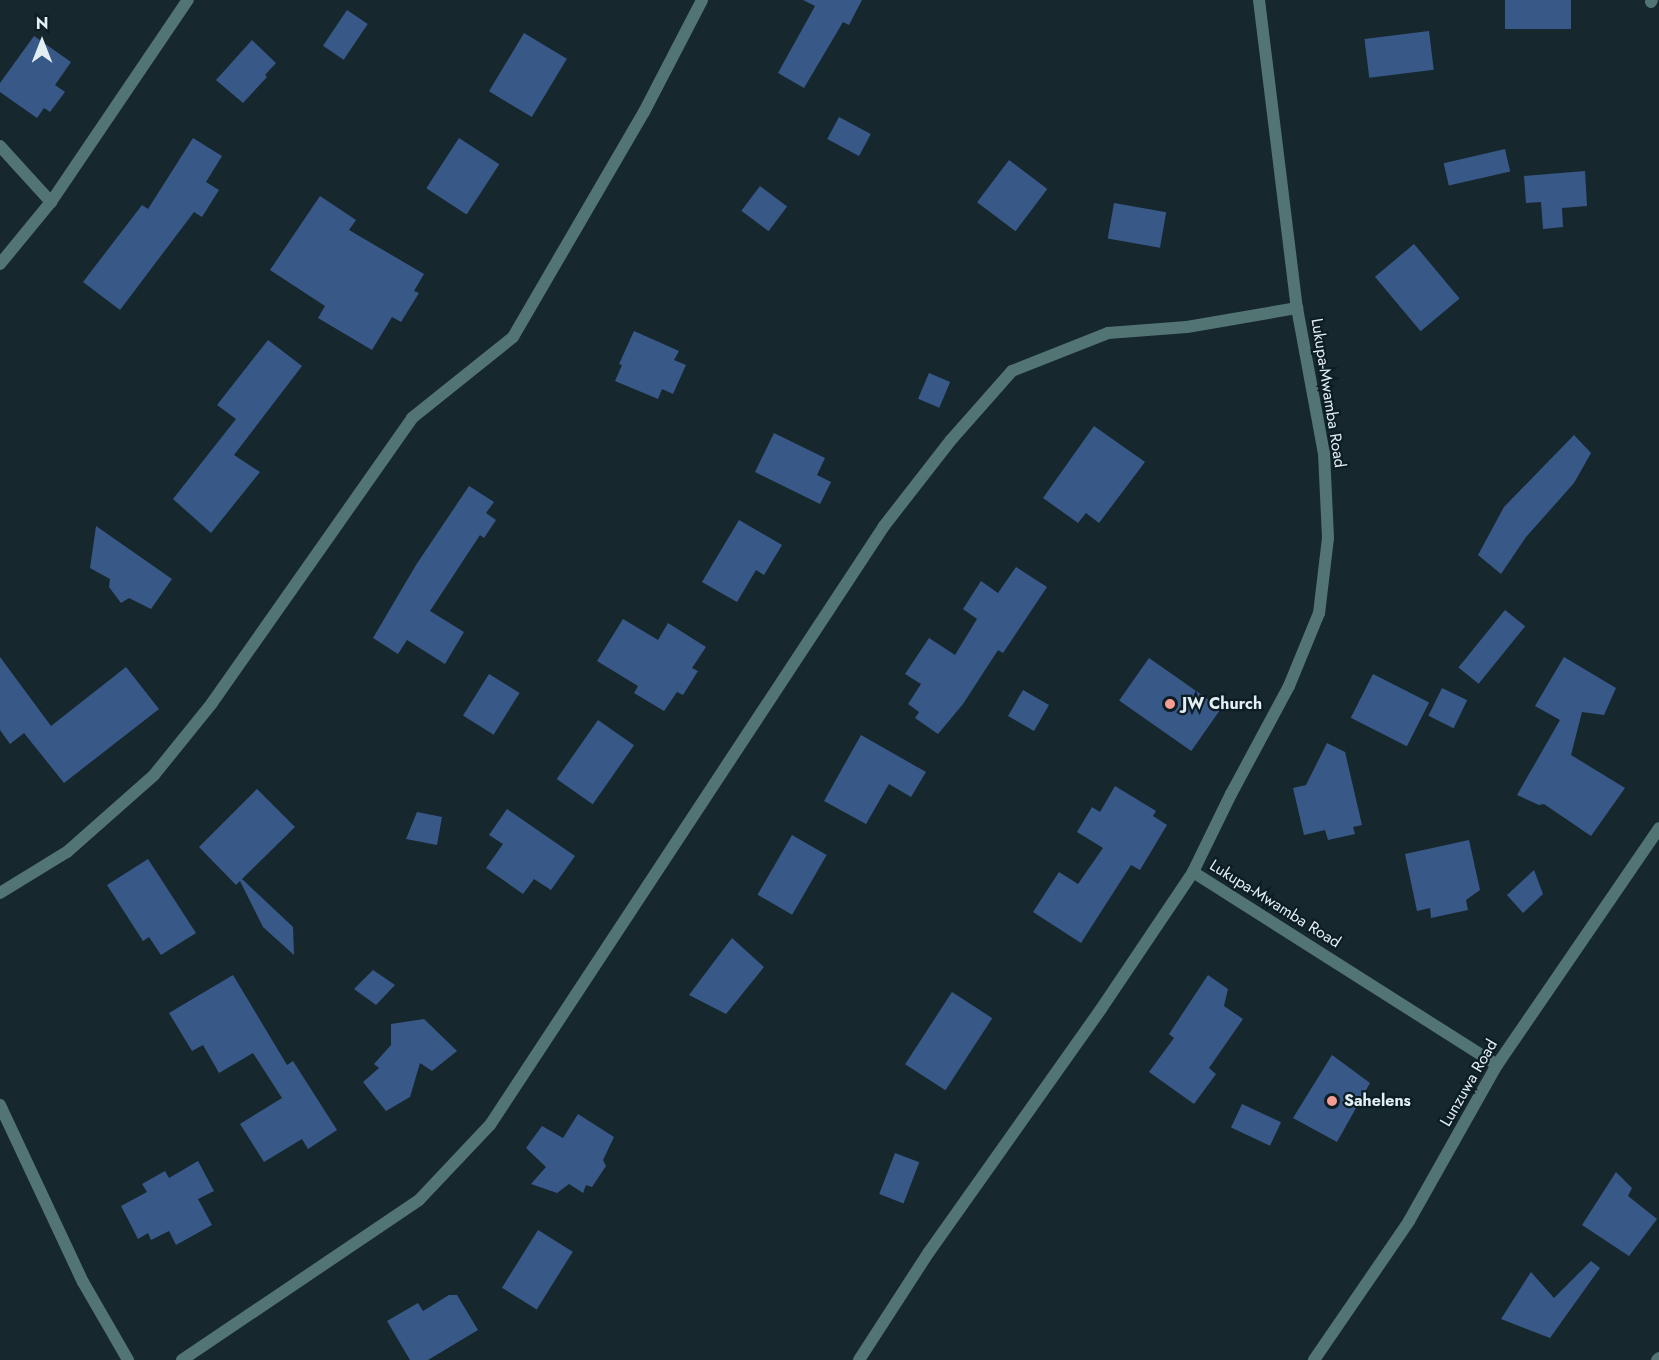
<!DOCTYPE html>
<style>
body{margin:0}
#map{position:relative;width:1659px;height:1360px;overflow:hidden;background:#16272e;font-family:Jost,sans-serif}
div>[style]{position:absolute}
.building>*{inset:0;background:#385988;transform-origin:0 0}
.minor>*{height:12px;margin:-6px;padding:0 6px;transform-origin:6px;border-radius:6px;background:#527473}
.tertiary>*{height:12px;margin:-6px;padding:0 6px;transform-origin:6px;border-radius:6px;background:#527473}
.dots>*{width:16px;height:16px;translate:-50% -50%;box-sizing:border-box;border:3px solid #0c1e24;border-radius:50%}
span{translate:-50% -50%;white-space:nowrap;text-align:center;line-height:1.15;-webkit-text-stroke:4.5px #0c1e24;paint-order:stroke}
.street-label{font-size:16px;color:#e3eef3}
.poi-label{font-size:16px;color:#e3eef3;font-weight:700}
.left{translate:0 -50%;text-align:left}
.north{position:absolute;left:12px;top:12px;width:60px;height:60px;-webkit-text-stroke:4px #0c1e24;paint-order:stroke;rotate:0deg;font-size:16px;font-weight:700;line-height:24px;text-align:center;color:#e3eef3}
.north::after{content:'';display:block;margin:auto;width:21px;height:27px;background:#e3eef3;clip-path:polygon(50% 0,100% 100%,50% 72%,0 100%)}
</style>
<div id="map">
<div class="building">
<div style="clip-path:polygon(803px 0,862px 0,849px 25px,843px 22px,804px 88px,778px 73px,815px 6px)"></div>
<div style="left:1505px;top:0;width:66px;height:29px"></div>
<div style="left:347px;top:10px;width:25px;height:43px;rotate:34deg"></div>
<div style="left:1429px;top:31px;width:39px;height:65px;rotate:83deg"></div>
<div style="left:524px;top:33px;width:50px;height:68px;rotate:31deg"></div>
<div style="clip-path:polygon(34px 36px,71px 62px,55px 85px,65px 92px,50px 112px,44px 108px,37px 118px,0 92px,0 83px)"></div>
<div style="clip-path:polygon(252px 40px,276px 63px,265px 75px,267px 77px,243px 103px,216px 80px)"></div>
<div style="left:839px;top:117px;width:36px;height:25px;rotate:28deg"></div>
<div style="clip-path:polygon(193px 138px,222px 156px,206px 182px,219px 190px,202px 217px,194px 212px,120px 310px,83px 282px,142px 205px,148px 209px)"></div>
<div style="left:459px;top:138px;width:48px;height:60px;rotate:33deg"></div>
<div style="left:1505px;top:149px;width:23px;height:63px;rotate:77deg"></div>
<div style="left:1009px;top:160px;width:48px;height:53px;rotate:37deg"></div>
<div style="clip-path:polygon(1585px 171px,1587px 206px,1562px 208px,1563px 227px,1543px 229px,1541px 202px,1526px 203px,1524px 176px)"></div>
<div style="left:760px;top:186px;width:34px;height:31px;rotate:37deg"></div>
<div style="clip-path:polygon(320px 196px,356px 220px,349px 230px,424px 274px,414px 291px,419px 293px,401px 322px,392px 317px,372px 350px,318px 318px,325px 306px,270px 270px)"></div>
<div style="left:1114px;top:203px;width:53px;height:36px;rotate:10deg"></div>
<div style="left:1414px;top:244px;width:71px;height:51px;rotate:50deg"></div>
<div style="clip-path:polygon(634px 331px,679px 351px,674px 360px,686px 365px,673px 394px,662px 389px,658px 399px,615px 381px,622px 365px,619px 364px)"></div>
<div style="clip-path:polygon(268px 340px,302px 366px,234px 455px,260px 472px,211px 533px,173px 499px,236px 419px,217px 405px)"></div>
<div style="left:929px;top:373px;width:23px;height:28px;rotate:23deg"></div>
<div style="clip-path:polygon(1094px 426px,1145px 462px,1099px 523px,1086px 513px,1078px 523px,1043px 498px)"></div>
<div style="clip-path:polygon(774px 433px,825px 458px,817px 475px,831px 482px,820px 504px,755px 472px)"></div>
<div style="clip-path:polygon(1574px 435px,1591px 453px,1574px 483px,1526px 537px,1501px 574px,1478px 555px,1504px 507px)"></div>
<div style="clip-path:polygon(469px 486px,494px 502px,486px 513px,496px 520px,484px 538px,480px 535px,430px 611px,464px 632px,445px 664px,407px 640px,398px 654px,373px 638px,416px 565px)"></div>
<div style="clip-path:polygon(739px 520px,782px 545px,764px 575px,756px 570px,737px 602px,702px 582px)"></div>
<div style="clip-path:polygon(96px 526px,172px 579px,151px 609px,129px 598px,121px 603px,109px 587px,110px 579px,90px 568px)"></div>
<div style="clip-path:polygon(1016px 567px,1047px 587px,1003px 653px,998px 650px,963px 704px,938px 734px,915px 718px,919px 712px,908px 704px,921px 684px,905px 674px,929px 638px,955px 655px,977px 619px,963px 609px,981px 581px,998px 593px)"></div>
<div style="left:1505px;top:610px;width:26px;height:74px;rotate:39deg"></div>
<div style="clip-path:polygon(623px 619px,658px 640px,668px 623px,706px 647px,692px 668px,698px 671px,683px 695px,677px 692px,664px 711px,634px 693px,638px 686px,597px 661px)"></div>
<div style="clip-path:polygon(0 657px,51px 726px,126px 667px,159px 709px,64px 783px,24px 733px,10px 744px,0 730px)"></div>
<div style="clip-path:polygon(1564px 657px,1616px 688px,1604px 715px,1582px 712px,1571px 755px,1625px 788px,1591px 836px,1544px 804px,1539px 805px,1517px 795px,1560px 720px,1535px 706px)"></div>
<div style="left:1149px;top:658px;width:88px;height:52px;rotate:35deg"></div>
<div style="left:489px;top:674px;width:36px;height:49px;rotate:32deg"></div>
<div style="left:1373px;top:674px;width:63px;height:49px;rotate:27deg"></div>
<div style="left:1442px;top:688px;width:28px;height:31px;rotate:26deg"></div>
<div style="left:1023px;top:690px;width:30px;height:30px;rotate:30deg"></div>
<div style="left:598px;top:720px;width:44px;height:72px;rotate:35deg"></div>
<div style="clip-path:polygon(861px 735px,926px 772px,911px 797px,889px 784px,866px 824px,824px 801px)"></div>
<div style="clip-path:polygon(1327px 743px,1345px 752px,1362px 825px,1353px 827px,1355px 834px,1328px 840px,1325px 830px,1304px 835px,1293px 788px,1306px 785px)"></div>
<div style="clip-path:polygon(1115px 786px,1156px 811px,1153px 816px,1167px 825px,1140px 870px,1131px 865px,1081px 943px,1033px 912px,1059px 872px,1078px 884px,1103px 848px,1077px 832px,1092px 807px,1100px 812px)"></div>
<div style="clip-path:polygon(257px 789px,295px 827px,242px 879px,293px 927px,294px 955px,263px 927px,240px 881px,236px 885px,199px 847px)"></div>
<div style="clip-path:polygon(507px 809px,575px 856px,551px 890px,534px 879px,523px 894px,486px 868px,503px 844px,489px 835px)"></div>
<div style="clip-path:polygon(417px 812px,442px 817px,437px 845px,406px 839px)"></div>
<div style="left:792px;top:835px;width:40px;height:69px;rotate:30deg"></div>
<div style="clip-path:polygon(1469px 840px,1480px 890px,1466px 900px,1468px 910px,1431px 918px,1430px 908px,1417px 911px,1405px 854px)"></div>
<div style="clip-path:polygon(148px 859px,196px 933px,161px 955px,149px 937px,143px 941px,107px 885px)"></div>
<div style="clip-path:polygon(1534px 870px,1543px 894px,1523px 913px,1507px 895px)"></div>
<div style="clip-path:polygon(732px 938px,764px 967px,726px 1014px,689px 995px)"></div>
<div style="clip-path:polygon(373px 970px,395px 985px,376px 1005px,354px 989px)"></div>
<div style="clip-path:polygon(233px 975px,287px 1065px,293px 1061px,337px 1130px,308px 1149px,302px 1139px,264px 1162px,240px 1124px,282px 1098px,253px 1053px,219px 1073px,203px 1045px,192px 1051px,169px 1013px)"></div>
<div style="clip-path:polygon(1208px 975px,1228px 989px,1224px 1006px,1243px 1019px,1209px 1068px,1216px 1074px,1194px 1104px,1149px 1072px,1174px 1038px,1169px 1034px)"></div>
<div style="left:952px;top:992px;width:48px;height:86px;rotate:33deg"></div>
<div style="clip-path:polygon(424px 1019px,457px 1051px,432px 1071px,420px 1063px,410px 1097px,386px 1111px,363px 1082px,379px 1068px,374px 1064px,391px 1045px,391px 1024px)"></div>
<div style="clip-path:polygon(1332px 1055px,1370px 1083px,1337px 1142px,1293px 1118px)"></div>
<div style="left:1242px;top:1104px;width:43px;height:26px;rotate:25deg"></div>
<div style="clip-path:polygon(578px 1114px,614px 1137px,603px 1160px,606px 1166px,592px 1187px,586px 1185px,583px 1193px,569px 1184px,557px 1193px,531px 1184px,546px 1167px,526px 1148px,542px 1126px,563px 1138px)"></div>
<div style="left:895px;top:1153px;width:26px;height:44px;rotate:21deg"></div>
<div style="clip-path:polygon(198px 1161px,214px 1191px,198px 1199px,212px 1225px,176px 1245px,169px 1231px,151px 1240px,148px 1233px,138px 1239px,121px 1206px,147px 1192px,142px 1184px,165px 1171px,169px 1178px)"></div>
<div style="clip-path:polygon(1616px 1172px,1632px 1188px,1628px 1196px,1657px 1219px,1629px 1256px,1582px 1225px)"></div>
<div style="left:538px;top:1230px;width:41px;height:68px;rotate:32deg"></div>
<div style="clip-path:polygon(1591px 1261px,1600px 1268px,1550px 1338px,1501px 1319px,1531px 1272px,1554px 1298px)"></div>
<div style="clip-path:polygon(449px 1295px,457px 1295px,478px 1330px,428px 1360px,410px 1360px,387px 1321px,418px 1303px,423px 1311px)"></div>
</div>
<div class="minor">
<div style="left:1651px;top:2px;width:2px;rotate:-63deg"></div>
<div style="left:0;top:146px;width:76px;rotate:47.7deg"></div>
<div style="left:0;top:264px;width:80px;rotate:-50.6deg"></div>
<div style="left:51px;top:202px;width:244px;rotate:-55.9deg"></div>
<div style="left:0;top:893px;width:79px;rotate:-31.5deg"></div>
<div style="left:67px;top:852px;width:116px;rotate:-41.5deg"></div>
<div style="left:154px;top:775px;width:92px;rotate:-51.1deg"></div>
<div style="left:212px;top:703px;width:348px;rotate:-54.9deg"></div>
<div style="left:412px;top:418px;width:129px;rotate:-38.7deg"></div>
<div style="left:513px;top:337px;width:260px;rotate:-59.8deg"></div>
<div style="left:644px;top:112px;width:126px;rotate:-62.6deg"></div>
<div style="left:0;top:1105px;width:195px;rotate:64.9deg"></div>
<div style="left:83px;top:1282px;width:90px;rotate:60deg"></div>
<div style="left:182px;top:1360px;width:286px;rotate:-34deg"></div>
<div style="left:419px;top:1200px;width:103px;rotate:-46.6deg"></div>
<div style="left:490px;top:1125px;width:717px;rotate:-56.66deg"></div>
<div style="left:884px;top:526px;width:109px;rotate:-52.1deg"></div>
<div style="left:951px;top:440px;width:92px;rotate:-48.5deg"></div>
<div style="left:1012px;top:371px;width:103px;rotate:-21.6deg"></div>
<div style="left:1108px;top:333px;width:79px;rotate:-4.3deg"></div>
<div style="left:1187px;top:327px;width:112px;rotate:-9.8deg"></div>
<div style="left:859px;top:1360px;width:129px;rotate:-57.1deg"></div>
<div style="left:929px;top:1252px;width:298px;rotate:-54.7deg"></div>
<div style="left:1101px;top:1009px;width:165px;rotate:-56.1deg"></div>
</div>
<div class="tertiary">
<div style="left:1259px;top:0;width:310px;rotate:83deg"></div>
<div style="left:1297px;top:308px;width:147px;rotate:79.5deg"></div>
<div style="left:1324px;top:453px;width:85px;rotate:87.3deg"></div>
<div style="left:1328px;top:538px;width:76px;rotate:96.8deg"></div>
<div style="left:1319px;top:613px;width:79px;rotate:112.3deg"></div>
<div style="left:1289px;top:686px;width:123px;rotate:118.2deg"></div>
<div style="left:1231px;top:794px;width:87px;rotate:116deg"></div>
<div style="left:1193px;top:872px;width:360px;rotate:32.4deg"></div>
<div style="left:1314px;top:1360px;width:168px;rotate:-55.6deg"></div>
<div style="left:1409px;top:1221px;width:179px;rotate:-60.6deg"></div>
<div style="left:1497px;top:1065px;width:287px;rotate:-55.6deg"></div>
<div style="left:1657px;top:1360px;width:3px;rotate:-45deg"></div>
</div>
<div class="dots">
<div style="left:1170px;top:704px;background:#f59c95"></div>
<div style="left:1332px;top:1101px;background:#f59c95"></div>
</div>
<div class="street-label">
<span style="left:1328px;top:393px;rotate:81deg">Lukupa-Mwamba Road</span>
<span style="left:1275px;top:904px;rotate:32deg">Lukupa-Mwamba Road</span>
<span style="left:1469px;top:1083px;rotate:-60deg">Lunzuwa Road</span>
</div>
<div class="poi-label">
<span class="left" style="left:1182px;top:704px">JW Church</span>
<span class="left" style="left:1344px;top:1101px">Sahelens</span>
</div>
<div class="north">N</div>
</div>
